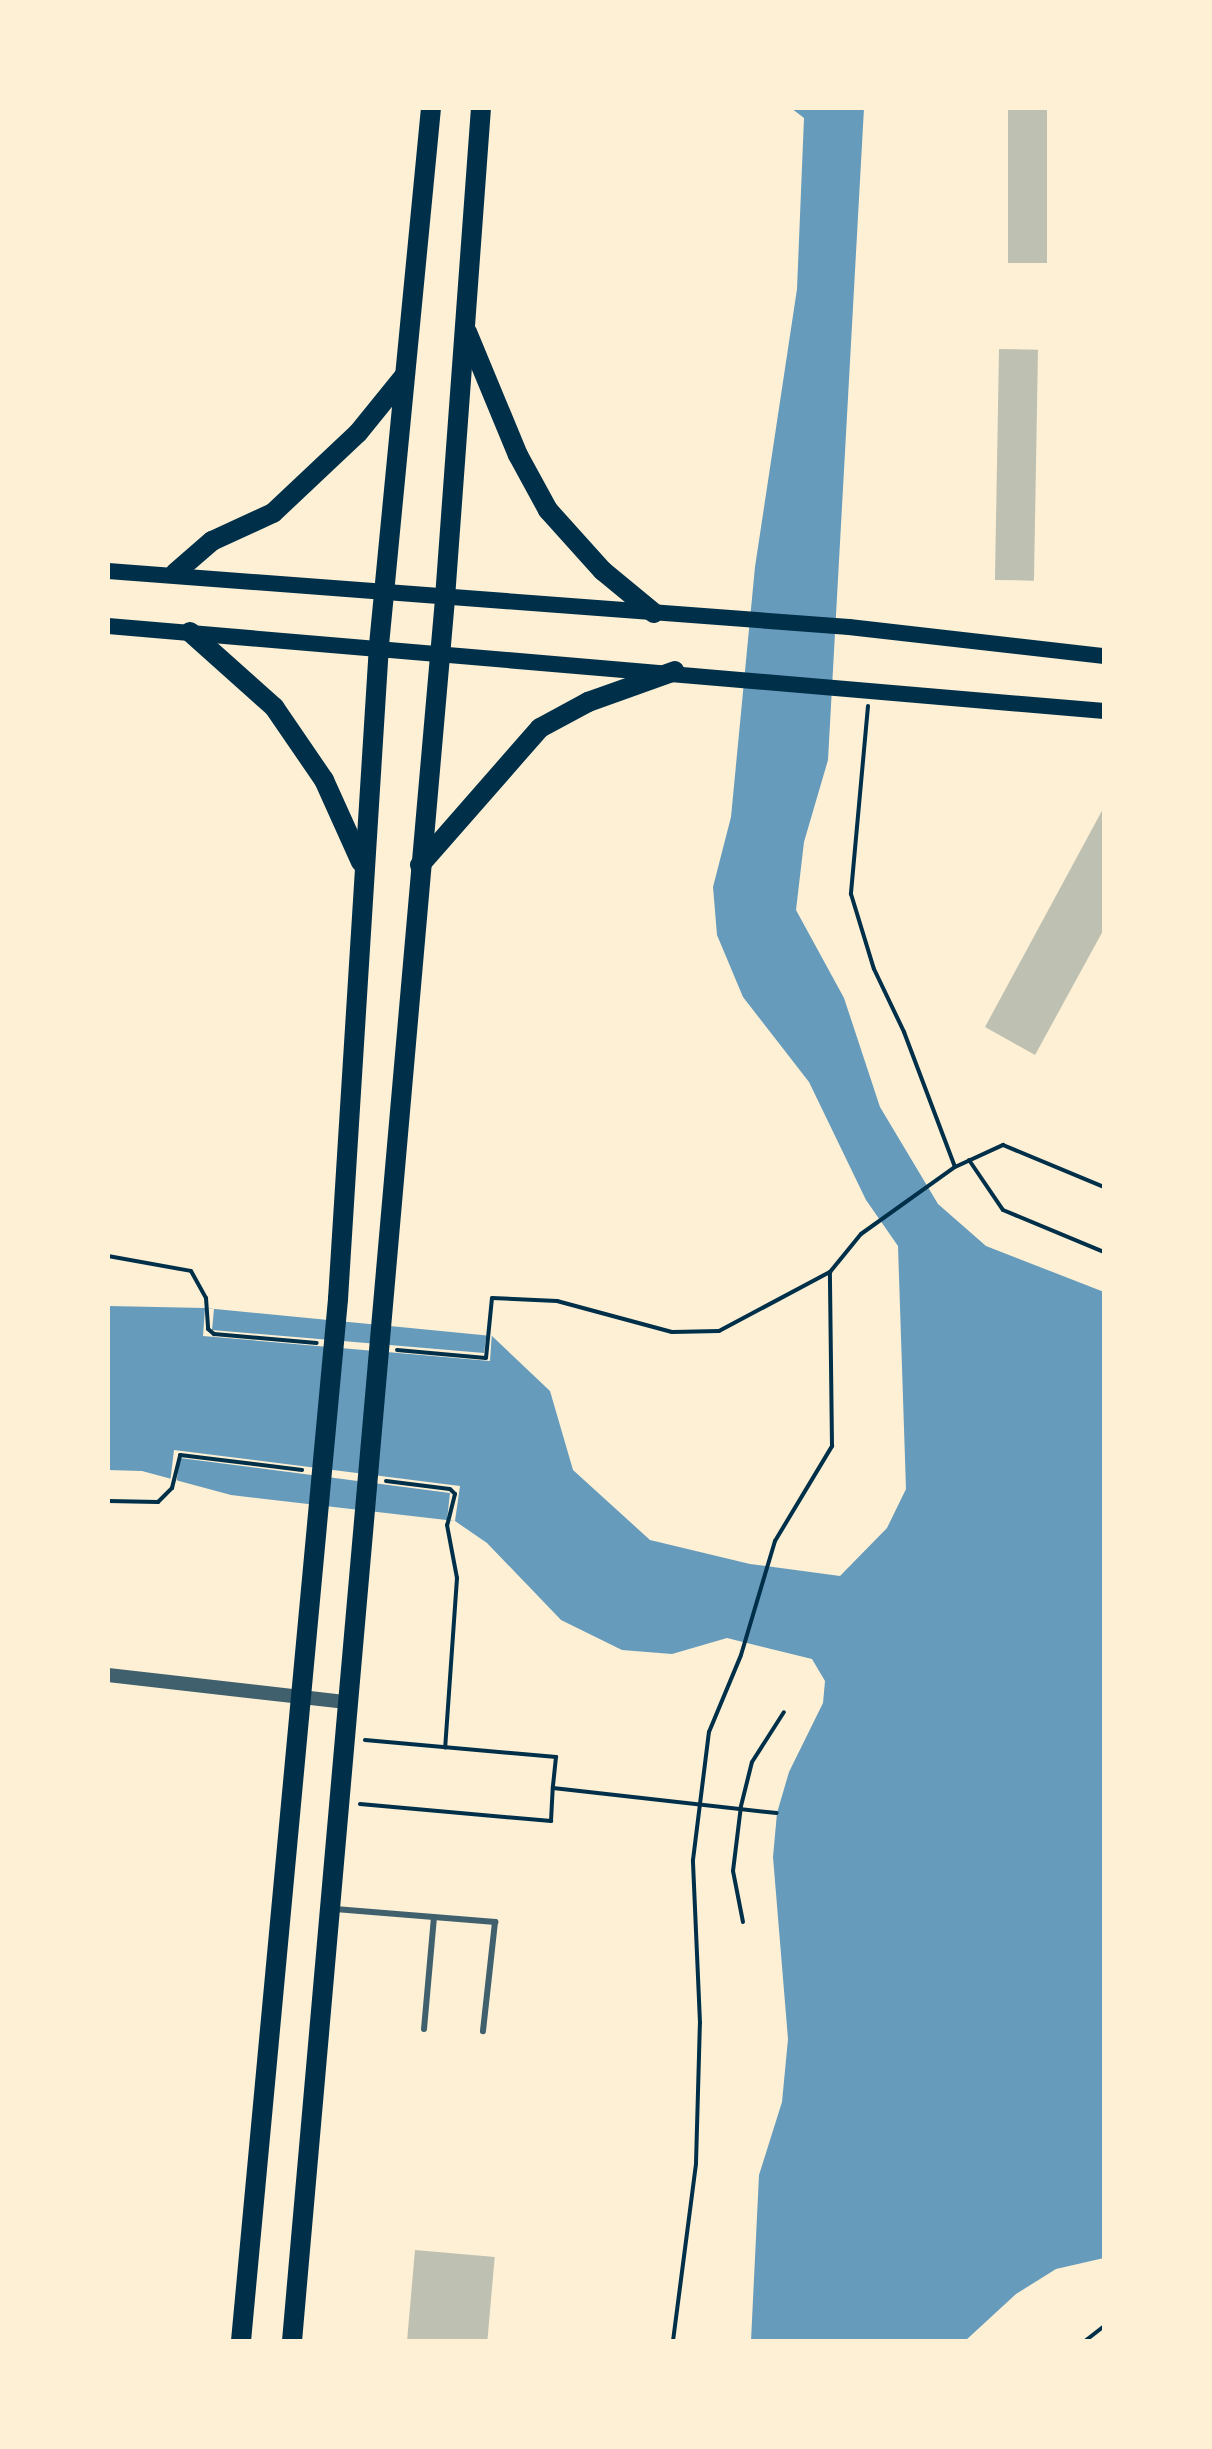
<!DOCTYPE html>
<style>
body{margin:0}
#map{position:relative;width:1212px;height:2449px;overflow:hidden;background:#fdf0d5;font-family:Poppins,sans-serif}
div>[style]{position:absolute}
.water>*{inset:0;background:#669bbc}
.pier>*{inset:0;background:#fdf0d5}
.building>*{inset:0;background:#bec0b2;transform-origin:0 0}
.path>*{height:4px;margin:-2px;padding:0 2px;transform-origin:2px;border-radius:2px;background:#003049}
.service>*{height:6px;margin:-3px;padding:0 3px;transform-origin:3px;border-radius:3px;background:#3f606c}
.tertiary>*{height:14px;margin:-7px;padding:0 7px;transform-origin:7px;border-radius:7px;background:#3f606c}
.secondary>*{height:16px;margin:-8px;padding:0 8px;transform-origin:8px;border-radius:8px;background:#003049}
.primary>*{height:20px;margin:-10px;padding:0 10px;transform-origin:10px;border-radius:10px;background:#003049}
span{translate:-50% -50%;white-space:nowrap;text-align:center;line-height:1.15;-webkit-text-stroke:6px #fdf0d5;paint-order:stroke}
.frame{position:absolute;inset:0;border:110px solid #fdf0d5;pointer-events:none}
</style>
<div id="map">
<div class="water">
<div style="clip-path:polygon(791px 108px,864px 108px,828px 760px,804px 842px,796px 910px,844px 998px,880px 1107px,938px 1204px,986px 1246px,1104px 1292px,1104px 2258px,1056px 2269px,1016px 2294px,965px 2341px,751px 2341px,759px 2175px,782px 2102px,788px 2039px,773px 1857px,777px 1813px,789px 1772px,823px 1703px,825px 1681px,812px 1659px,727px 1638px,672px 1654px,622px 1650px,561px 1620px,487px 1543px,455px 1521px,231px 1495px,142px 1471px,108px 1470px,108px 1306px,205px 1308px,492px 1336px,550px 1391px,573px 1470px,650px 1540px,750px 1564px,840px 1576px,887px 1528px,906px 1489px,898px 1246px,866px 1200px,809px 1082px,743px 997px,717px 935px,713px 887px,731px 817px,755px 567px,797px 289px,804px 118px)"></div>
</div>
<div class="pier">
<div style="clip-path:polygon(205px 1308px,214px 1309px,212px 1330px,484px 1353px,487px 1331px,492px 1332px,490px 1361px,203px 1336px)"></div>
<div style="clip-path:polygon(174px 1450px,460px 1486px,455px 1521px,447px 1520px,450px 1493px,180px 1458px,176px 1485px,170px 1483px)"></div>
</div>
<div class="building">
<div style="left:1008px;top:108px;width:39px;height:155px"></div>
<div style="left:999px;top:349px;width:39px;height:231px;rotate:1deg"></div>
<div style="clip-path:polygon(1104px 807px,1104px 929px,1035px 1055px,985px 1027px)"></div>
<div style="left:415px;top:2250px;width:80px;height:91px;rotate:5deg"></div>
</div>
<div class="path">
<div style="left:868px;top:706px;width:189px;rotate:95.2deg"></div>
<div style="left:851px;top:894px;width:78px;rotate:73deg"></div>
<div style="left:874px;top:969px;width:70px;rotate:64.5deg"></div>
<div style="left:904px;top:1032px;width:144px;rotate:69.3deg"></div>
<div style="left:969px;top:1160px;width:60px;rotate:55.8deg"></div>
<div style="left:1003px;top:1210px;width:109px;rotate:22.6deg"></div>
<div style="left:108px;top:1256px;width:84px;rotate:10.2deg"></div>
<div style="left:191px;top:1271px;width:31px;rotate:61deg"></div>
<div style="left:206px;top:1298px;width:31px;rotate:86deg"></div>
<div style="left:208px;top:1329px;width:8px;rotate:40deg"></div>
<div style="left:214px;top:1334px;width:103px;rotate:5deg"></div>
<div style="left:397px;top:1350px;width:89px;rotate:5.1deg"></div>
<div style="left:486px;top:1358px;width:60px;rotate:-84.3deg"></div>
<div style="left:492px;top:1298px;width:65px;rotate:2.6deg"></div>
<div style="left:557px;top:1301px;width:119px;rotate:15.1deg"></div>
<div style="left:672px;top:1332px;width:47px;rotate:-1.2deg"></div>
<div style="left:719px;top:1331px;width:126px;rotate:-28deg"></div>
<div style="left:386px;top:1481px;width:64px;rotate:7.1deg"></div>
<div style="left:450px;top:1489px;width:7px;rotate:45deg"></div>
<div style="left:455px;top:1494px;width:32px;rotate:104deg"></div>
<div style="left:447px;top:1525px;width:54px;rotate:79.3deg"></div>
<div style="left:457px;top:1578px;width:170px;rotate:94deg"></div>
<div style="left:108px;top:1501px;width:50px;rotate:1.1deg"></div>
<div style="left:158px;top:1502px;width:20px;rotate:-45deg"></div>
<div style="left:172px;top:1488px;width:34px;rotate:-76deg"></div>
<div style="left:180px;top:1455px;width:123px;rotate:7deg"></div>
<div style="left:365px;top:1740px;width:192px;rotate:5.1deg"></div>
<div style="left:556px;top:1757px;width:31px;rotate:96deg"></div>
<div style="left:360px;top:1804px;width:192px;rotate:5.1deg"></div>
<div style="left:551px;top:1821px;width:33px;rotate:-87deg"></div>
<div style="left:553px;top:1788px;width:225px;rotate:6.4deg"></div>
<div style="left:743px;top:1922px;width:52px;rotate:-101.1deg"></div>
<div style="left:733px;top:1871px;width:65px;rotate:-83deg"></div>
<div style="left:741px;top:1806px;width:45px;rotate:-76deg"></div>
<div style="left:752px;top:1762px;width:59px;rotate:-57.4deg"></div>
<div style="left:673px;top:2341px;width:179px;rotate:-82.6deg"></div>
<div style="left:696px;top:2163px;width:140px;rotate:-88.4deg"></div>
<div style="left:700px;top:2023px;width:163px;rotate:-92.5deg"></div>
<div style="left:693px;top:1860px;width:129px;rotate:-82.9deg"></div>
<div style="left:709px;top:1732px;width:83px;rotate:-67.4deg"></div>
<div style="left:741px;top:1655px;width:119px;rotate:-73.4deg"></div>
<div style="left:775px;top:1541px;width:111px;rotate:-59deg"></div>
<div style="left:832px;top:1446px;width:174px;rotate:-90.7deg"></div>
<div style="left:830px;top:1272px;width:49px;rotate:-50.8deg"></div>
<div style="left:861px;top:1234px;width:115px;rotate:-35.5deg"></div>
<div style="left:955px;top:1167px;width:53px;rotate:-24.6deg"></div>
<div style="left:1003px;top:1145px;width:109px;rotate:22.6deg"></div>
<div style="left:1085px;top:2341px;width:24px;rotate:-38deg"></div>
</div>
<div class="service">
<div style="left:335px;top:1909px;width:161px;rotate:4.6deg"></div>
<div style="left:495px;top:1922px;width:110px;rotate:96.3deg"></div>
<div style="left:424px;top:2029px;width:112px;rotate:-84.9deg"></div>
</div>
<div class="tertiary">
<div style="left:108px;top:1675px;width:240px;rotate:6.5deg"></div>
</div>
<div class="secondary">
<div style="left:108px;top:571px;width:743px;rotate:4.32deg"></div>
<div style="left:849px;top:627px;width:257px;rotate:6.5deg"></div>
<div style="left:108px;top:626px;width:1000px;rotate:4.88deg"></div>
</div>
<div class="primary">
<div style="left:467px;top:332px;width:133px;rotate:67.5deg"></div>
<div style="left:518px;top:455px;width:63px;rotate:61.4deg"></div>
<div style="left:548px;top:510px;width:82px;rotate:48deg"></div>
<div style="left:603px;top:571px;width:66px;rotate:39.5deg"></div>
<div style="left:175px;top:573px;width:49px;rotate:-40.9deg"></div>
<div style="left:212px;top:541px;width:67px;rotate:-24.7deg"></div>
<div style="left:273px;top:513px;width:117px;rotate:-43.3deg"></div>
<div style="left:358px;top:433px;width:75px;rotate:-51deg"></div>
<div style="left:190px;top:632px;width:113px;rotate:41.8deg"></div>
<div style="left:274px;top:707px;width:88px;rotate:55.6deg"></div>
<div style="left:324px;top:780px;width:90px;rotate:65.7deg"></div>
<div style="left:420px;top:865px;width:182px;rotate:-48.8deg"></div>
<div style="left:540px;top:728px;width:55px;rotate:-28.4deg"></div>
<div style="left:588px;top:702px;width:92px;rotate:-19.6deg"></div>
<div style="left:241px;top:2341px;width:1047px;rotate:-84.68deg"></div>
<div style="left:338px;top:1299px;width:655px;rotate:-86.41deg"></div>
<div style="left:379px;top:645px;width:540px;rotate:-84.47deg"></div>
<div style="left:292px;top:2341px;width:1750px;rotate:-84.98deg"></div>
<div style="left:445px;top:598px;width:491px;rotate:-85.8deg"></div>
</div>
<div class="frame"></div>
</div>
